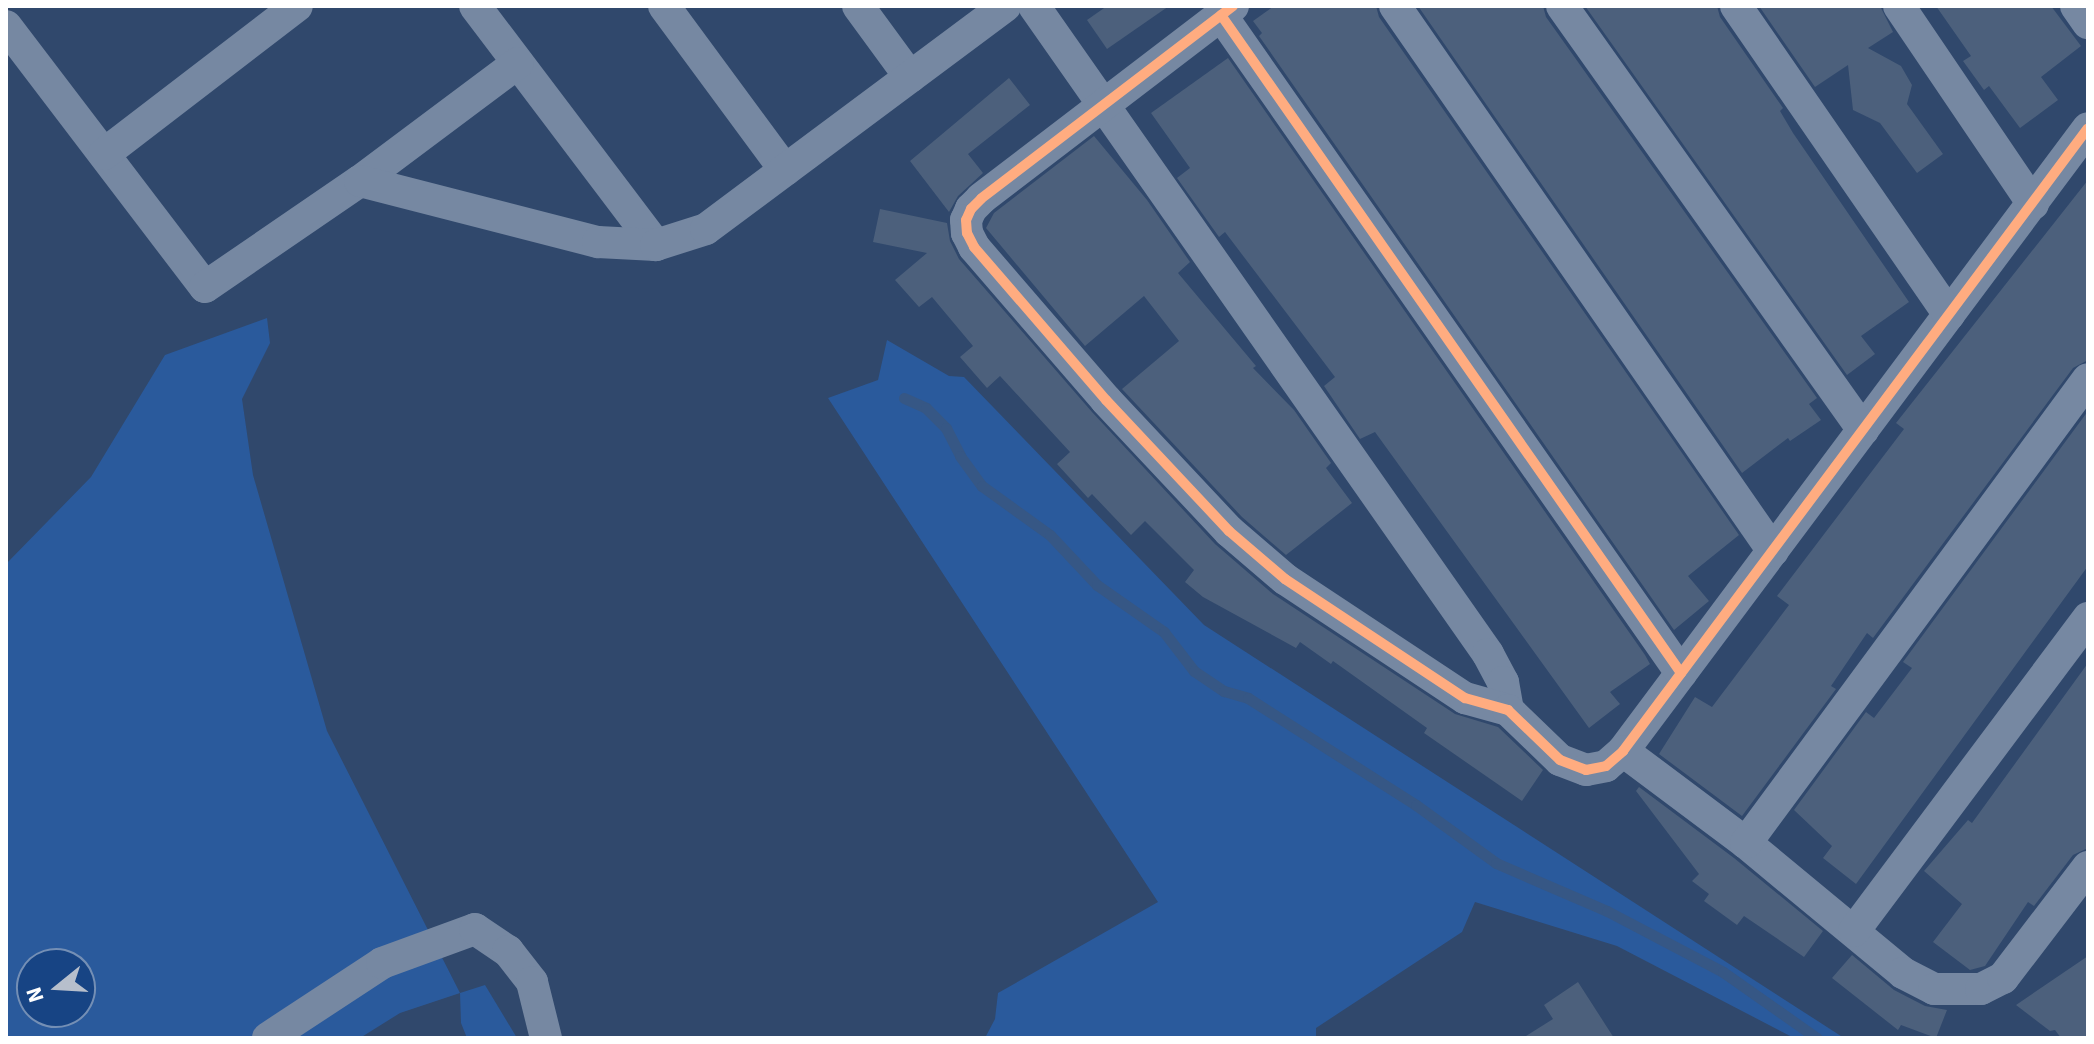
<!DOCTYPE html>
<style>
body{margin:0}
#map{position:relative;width:2094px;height:1044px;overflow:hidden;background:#30486c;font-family:"Source Sans 3",sans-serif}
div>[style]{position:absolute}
.green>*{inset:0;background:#2a5a9c}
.stream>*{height:11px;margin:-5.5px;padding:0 5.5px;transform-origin:5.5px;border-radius:5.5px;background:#365785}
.building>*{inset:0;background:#4c607c}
.minor>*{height:32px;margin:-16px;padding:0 16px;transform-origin:16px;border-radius:16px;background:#7688a2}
.cycleway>*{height:10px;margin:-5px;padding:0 5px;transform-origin:5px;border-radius:5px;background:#ffac80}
span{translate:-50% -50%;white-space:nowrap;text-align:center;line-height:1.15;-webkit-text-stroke:7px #174484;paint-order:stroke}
.frame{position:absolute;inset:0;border:8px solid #fff;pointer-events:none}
.north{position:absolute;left:16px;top:948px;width:80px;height:80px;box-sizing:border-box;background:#174484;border:2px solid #748fb5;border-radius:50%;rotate:252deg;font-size:22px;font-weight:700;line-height:32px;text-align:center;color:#fff}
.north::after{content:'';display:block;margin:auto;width:28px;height:36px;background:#b7bfcc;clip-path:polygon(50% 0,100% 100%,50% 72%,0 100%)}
</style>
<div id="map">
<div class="green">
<div style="clip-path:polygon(evenodd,267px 318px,270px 343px,242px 399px,253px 475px,327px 731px,460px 993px,485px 985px,517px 1038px,467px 1038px,461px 1023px,460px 993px,400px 1013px,360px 1038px,6px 1038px,6px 564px,91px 477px,165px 355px,267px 318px,32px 964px,80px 964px,80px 1012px,32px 1012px,32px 964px)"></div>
<div style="clip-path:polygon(887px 340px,949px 376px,964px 377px,1204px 625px,1844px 1038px,1794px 1038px,1617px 946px,1475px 902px,1462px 932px,1316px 1028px,1316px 1038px,985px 1038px,995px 1019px,998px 993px,1158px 902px,828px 398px,878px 380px)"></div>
</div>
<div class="stream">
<div style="left:904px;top:398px;width:24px;rotate:24deg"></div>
<div style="left:926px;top:408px;width:28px;rotate:45deg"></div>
<div style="left:946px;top:428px;width:31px;rotate:63deg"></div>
<div style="left:960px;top:456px;width:37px;rotate:54deg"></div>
<div style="left:982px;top:486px;width:84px;rotate:35.8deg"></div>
<div style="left:1050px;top:535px;width:69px;rotate:46.8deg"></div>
<div style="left:1097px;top:585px;width:82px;rotate:35deg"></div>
<div style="left:1164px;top:632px;width:49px;rotate:52.4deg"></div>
<div style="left:1194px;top:671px;width:36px;rotate:34deg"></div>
<div style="left:1224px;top:691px;width:25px;rotate:16deg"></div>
<div style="left:1248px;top:698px;width:199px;rotate:32.5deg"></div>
<div style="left:1416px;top:805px;width:99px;rotate:35.9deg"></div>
<div style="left:1496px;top:863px;width:121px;rotate:23.4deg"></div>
<div style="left:1607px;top:911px;width:131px;rotate:27.7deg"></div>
<div style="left:1723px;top:972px;width:115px;rotate:35.1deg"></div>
</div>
<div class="building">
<div style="clip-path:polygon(1107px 6px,1169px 6px,1107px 49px,1087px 20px)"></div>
<div style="clip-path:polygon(1274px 6px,1376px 6px,1379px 17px,1739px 535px,1688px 576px,1709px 601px,1674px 630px,1259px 36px,1262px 33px,1253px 21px)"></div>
<div style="clip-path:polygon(1418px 6px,1543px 6px,1546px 17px,1817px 398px,1809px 404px,1821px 420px,1790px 441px,1788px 438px,1742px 473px)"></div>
<div style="clip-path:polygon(1585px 6px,1717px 6px,1720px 17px,1783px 108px,1780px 111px,1793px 133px,1909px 302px,1861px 336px,1875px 354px,1847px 375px)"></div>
<div style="clip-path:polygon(1759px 6px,1880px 6px,1893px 32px,1868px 48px,1901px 66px,1912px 85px,1907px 104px,1943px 154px,1917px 173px,1880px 123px,1853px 110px,1848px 65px,1815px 87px)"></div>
<div style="clip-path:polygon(1936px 6px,2051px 6px,2081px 46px,2041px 77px,2058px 100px,2020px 128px,1989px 86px,1984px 90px,1963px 61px,1971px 56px)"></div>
<div style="clip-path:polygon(1228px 58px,1645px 655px,1650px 664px,1610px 692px,1620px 704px,1589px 728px,1375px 432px,1360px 439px,1324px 386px,1335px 377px,1225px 232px,1219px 237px,1177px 178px,1190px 168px,1151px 113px)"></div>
<div style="clip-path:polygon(1009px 78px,1030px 105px,968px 154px,983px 173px,958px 196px,949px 212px,910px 161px)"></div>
<div style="clip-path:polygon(1094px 136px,1147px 200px,1190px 262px,1178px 273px,1256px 366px,1253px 368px,1294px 410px,1331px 463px,1326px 468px,1352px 503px,1286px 555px,1242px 517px,1122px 389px,1179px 341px,1144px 296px,1085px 346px,986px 228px,994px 213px)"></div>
<div style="clip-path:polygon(2088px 180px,2088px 360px,2073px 368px,1873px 638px,1867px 633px,1831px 686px,1836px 689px,1742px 816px,1659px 754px,1695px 697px,1712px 707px,1789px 605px,1777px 596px,1904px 429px,1896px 423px)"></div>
<div style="clip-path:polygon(880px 209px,947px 223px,950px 241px,959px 259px,1092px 412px,1215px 544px,1273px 594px,1455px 714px,1498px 727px,1543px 770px,1522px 801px,1424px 733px,1427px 728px,1333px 661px,1331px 664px,1300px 642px,1296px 648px,1203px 597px,1185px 582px,1194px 570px,1145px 521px,1131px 535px,1092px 494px,1088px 498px,1057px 464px,1070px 452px,1000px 376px,987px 388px,960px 357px,973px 346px,932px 297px,919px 307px,895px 280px,927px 253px,873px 242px)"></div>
<div style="clip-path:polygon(2088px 411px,2088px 566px,1856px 884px,1823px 858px,1832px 846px,1794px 810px,1866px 712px,1874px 718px,1912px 668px,1903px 662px)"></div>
<div style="clip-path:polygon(2088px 663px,2088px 848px,2073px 855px,2034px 906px,2028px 902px,1985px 966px,1970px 970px,1933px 942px,1962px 904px,1924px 871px,1968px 820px,1972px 823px)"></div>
<div style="clip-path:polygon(1639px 787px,1734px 858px,1823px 931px,1804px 957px,1744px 916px,1737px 925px,1704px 901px,1709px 894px,1692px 881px,1699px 874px,1636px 791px)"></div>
<div style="clip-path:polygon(1852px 955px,1894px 990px,1925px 1006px,1947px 1010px,1936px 1038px,1901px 1025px,1898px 1030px,1832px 978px)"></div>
<div style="clip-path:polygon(2088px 956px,2088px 1038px,2061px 1038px,2055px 1030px,2050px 1031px,2016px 1005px)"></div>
<div style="clip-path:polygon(1578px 982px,1614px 1038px,1523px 1038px,1553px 1019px,1544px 1005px)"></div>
</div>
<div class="minor">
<div style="left:475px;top:6px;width:300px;rotate:52.9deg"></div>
<div style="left:664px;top:6px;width:204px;rotate:53.6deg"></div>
<div style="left:858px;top:6px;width:88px;rotate:53.8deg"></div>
<div style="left:1034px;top:6px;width:791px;rotate:54.98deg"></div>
<div style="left:1488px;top:654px;width:32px;rotate:62deg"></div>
<div style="left:1503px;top:682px;width:28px;rotate:80deg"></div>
<div style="left:1233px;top:6px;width:317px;rotate:142.6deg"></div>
<div style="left:981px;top:199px;width:14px;rotate:135deg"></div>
<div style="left:971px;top:209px;width:12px;rotate:114deg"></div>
<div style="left:966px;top:220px;width:13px;rotate:86deg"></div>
<div style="left:967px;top:233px;width:16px;rotate:63deg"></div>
<div style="left:974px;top:247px;width:202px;rotate:49.2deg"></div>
<div style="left:1106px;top:400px;width:180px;rotate:46.8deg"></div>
<div style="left:1229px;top:531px;width:74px;rotate:40.6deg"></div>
<div style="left:1285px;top:579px;width:216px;rotate:33.5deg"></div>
<div style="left:1465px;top:698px;width:45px;rotate:15.6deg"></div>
<div style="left:1508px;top:710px;width:72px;rotate:43.9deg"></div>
<div style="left:1560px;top:760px;width:28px;rotate:21deg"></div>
<div style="left:1586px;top:770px;width:20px;rotate:-11deg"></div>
<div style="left:1606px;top:766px;width:23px;rotate:-41deg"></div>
<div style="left:1623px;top:751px;width:777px;rotate:-53.26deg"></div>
<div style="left:1395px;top:6px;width:663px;rotate:55.26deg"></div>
<div style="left:1562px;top:6px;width:520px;rotate:54.63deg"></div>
<div style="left:1736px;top:6px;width:375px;rotate:55.4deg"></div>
<div style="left:1899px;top:6px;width:239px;rotate:55.9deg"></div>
<div style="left:2076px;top:6px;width:21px;rotate:55deg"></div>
<div style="left:1221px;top:15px;width:803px;rotate:55.04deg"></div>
<div style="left:6px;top:26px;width:328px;rotate:52.7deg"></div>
<div style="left:205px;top:287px;width:188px;rotate:-34.4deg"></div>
<div style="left:360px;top:181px;width:197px;rotate:-36.8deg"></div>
<div style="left:104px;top:154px;width:243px;rotate:-37.5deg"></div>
<div style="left:360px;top:181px;width:246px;rotate:14.4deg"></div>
<div style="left:598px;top:242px;width:58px;rotate:3deg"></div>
<div style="left:656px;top:245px;width:52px;rotate:-17.7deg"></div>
<div style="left:706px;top:229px;width:373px;rotate:-36.7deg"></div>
<div style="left:1623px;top:751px;width:154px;rotate:36.8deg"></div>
<div style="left:1746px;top:843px;width:204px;rotate:39.6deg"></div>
<div style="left:1903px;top:973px;width:35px;rotate:27deg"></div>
<div style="left:1934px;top:989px;width:47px"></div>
<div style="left:1981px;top:989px;width:25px;rotate:-27deg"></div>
<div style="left:2003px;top:978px;width:140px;rotate:-52.6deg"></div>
<div style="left:1746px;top:843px;width:576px;rotate:-53.61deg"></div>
<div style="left:1854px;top:931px;width:391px;rotate:-53.2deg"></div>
<div style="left:268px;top:1038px;width:136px;rotate:-33.3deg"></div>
<div style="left:382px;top:963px;width:99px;rotate:-20.1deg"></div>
<div style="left:475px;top:929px;width:40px;rotate:34deg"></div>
<div style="left:508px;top:951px;width:39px;rotate:52deg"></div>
<div style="left:532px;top:982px;width:58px;rotate:76deg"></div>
</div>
<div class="cycleway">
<div style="left:1233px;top:6px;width:317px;rotate:142.6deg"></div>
<div style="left:981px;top:199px;width:14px;rotate:135deg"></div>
<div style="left:971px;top:209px;width:12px;rotate:114deg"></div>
<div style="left:966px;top:220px;width:13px;rotate:86deg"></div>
<div style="left:967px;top:233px;width:16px;rotate:63deg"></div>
<div style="left:974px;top:247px;width:202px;rotate:49.2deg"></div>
<div style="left:1106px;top:400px;width:180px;rotate:46.8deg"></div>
<div style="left:1229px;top:531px;width:74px;rotate:40.6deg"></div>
<div style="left:1285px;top:579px;width:216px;rotate:33.5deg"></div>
<div style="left:1465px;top:698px;width:45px;rotate:15.6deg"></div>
<div style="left:1508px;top:710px;width:72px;rotate:43.9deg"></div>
<div style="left:1560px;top:760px;width:28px;rotate:21deg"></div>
<div style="left:1586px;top:770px;width:20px;rotate:-11deg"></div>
<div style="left:1606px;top:766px;width:23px;rotate:-41deg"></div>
<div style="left:1623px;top:751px;width:777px;rotate:-53.26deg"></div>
<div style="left:1221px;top:15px;width:803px;rotate:55.04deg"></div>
</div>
<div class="frame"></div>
<div class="north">N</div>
</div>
